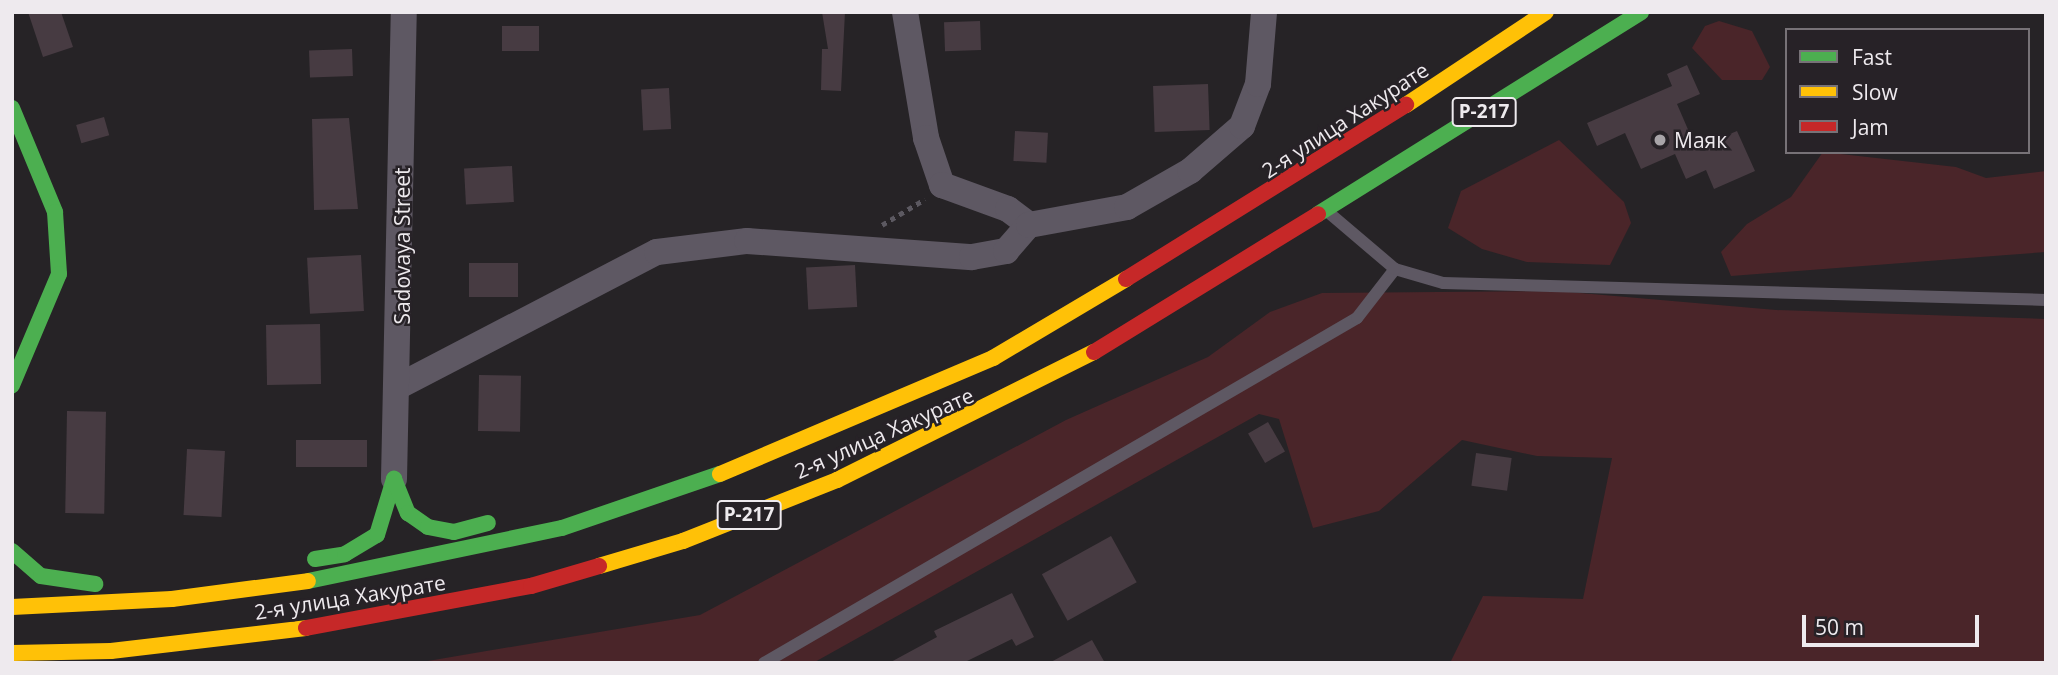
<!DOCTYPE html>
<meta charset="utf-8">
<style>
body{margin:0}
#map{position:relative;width:2058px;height:675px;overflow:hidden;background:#262326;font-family:"Open Sans",sans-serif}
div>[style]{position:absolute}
.green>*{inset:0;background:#4a2529}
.building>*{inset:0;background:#473b42;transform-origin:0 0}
.path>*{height:4.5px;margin-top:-2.25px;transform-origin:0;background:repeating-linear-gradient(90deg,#5c5961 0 5px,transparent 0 10px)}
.lane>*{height:12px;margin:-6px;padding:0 6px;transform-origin:6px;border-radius:6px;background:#5e5863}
.street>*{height:26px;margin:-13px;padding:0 13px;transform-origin:13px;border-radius:13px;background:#5e5863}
.fast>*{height:16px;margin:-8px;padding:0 8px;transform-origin:8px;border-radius:8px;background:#4caf50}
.slow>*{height:16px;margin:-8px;padding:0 8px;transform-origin:8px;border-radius:8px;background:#ffc107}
.jam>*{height:16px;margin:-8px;padding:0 8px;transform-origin:8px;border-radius:8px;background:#c62828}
.dots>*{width:19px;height:19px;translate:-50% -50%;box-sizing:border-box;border:4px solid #272227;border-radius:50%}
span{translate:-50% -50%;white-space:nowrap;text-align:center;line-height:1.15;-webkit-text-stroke:5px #272227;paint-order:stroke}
.shield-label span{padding:2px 5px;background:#272227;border:2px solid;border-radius:5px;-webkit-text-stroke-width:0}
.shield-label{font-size:19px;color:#eeeaee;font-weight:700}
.street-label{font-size:21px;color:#eeeaee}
.poi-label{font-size:21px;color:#eeeaee}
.left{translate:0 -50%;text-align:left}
.frame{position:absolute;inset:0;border:14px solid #eeeaee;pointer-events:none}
.legend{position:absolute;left:1785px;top:28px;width:245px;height:126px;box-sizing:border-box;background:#272227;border:2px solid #777277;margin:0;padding:9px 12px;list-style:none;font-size:21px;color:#eeeaee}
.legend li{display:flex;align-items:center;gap:14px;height:35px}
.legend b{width:35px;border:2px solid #777277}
.scale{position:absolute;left:1802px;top:615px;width:177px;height:32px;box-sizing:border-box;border:4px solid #eeeaee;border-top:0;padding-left:9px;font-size:21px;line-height:24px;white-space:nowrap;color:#eeeaee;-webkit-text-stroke:5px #272227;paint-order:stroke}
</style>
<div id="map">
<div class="green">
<div style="clip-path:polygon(1719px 21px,1752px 31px,1770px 67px,1762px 80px,1722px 80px,1692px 48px,1705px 26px)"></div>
<div style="clip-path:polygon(1559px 140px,1624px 202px,1631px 223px,1610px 265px,1527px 262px,1482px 249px,1448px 228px,1461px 191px)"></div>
<div style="clip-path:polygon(1823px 152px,1956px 167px,1986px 178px,2046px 171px,2046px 252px,1731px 276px,1721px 252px,1747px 224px,1791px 197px)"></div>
<div style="clip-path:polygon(1557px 291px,1776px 310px,2046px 319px,2046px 663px,1450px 663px,1483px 596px,1583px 599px,1612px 458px,1537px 456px,1462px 440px,1379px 511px,1313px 528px,1279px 419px,1259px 414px,813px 663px,416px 663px,700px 615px,1066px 420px,1208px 357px,1270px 312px,1322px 293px)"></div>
</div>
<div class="building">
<div style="clip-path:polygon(28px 12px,61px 12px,73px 47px,43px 57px)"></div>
<div style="clip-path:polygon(822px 12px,845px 12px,841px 91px,821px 90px,822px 49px,828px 49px)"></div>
<div style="left:980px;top:21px;width:29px;height:36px;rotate:88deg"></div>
<div style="left:539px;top:26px;width:25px;height:37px;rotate:90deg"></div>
<div style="left:352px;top:49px;width:27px;height:43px;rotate:88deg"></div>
<div style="clip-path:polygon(1687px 65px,1700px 94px,1677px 104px,1696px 148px,1737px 131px,1755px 171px,1714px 189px,1706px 170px,1686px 179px,1675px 154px,1641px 169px,1625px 133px,1597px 146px,1587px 123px,1672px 86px,1667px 74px)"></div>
<div style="left:1208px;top:84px;width:46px;height:55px;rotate:88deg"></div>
<div style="left:669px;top:88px;width:41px;height:28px;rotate:87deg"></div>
<div style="left:104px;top:117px;width:19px;height:29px;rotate:74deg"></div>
<div style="clip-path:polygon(349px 118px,358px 209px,314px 210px,312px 119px)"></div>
<div style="left:1015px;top:131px;width:33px;height:30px;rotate:3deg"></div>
<div style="left:512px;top:166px;width:36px;height:48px;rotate:87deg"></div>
<div style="left:361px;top:255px;width:56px;height:54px;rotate:87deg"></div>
<div style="left:469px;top:263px;width:49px;height:34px"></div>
<div style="left:855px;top:265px;width:42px;height:49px;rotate:87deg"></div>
<div style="left:320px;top:324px;width:60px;height:54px;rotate:89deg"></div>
<div style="left:479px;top:375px;width:42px;height:56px;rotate:1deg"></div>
<div style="left:67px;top:411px;width:39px;height:102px;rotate:1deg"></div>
<div style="left:1268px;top:422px;width:34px;height:23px;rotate:60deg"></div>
<div style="left:367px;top:440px;width:27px;height:71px;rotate:90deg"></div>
<div style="left:187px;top:449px;width:38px;height:66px;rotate:3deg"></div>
<div style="left:1476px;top:453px;width:36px;height:33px;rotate:8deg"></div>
<div style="left:1111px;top:536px;width:53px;height:79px;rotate:61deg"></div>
<div style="clip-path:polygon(1012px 593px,1034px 637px,1016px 646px,1012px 639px,963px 663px,889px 663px,937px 637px,934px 631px)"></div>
<div style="clip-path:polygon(1092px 640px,1105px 663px,1049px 663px)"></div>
</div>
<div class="path">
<div style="left:882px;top:225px;width:50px;rotate:-31.2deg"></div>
</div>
<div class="lane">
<div style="left:1395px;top:269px;width:50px;rotate:16.3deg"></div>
<div style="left:1443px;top:283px;width:603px;rotate:1.61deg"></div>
<div style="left:764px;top:663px;width:686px;rotate:-30.19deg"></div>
<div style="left:1357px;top:318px;width:62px;rotate:-52.2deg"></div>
<div style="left:1395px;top:269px;width:88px;rotate:-139.6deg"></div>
</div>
<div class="street">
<div style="left:905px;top:12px;width:128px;rotate:80.5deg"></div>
<div style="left:926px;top:138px;width:50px;rotate:71.2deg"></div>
<div style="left:942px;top:185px;width:70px;rotate:20deg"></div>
<div style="left:1008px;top:209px;width:26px;rotate:37deg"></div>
<div style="left:401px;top:385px;width:288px;rotate:-27.5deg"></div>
<div style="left:657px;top:252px;width:91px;rotate:-7deg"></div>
<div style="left:747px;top:241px;width:226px;rotate:4.1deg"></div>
<div style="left:972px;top:257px;width:35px;rotate:-10deg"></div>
<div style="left:1006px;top:251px;width:35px;rotate:-49deg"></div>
<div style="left:1029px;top:225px;width:100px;rotate:-10.4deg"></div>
<div style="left:1127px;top:207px;width:73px;rotate:-29.7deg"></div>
<div style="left:1190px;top:171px;width:69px;rotate:-40.9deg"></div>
<div style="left:1242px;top:126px;width:45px;rotate:-69.1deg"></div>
<div style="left:1258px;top:84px;width:72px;rotate:-85.2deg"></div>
<div style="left:394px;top:479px;width:467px;rotate:-88.8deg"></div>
</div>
<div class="fast">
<div style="left:12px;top:108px;width:113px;rotate:67.5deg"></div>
<div style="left:55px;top:212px;width:62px;rotate:86.3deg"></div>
<div style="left:59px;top:274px;width:121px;rotate:112.9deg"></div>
<div style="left:1318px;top:214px;width:381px;rotate:-32deg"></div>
<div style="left:12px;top:551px;width:38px;rotate:41deg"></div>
<div style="left:41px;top:576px;width:55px;rotate:8.4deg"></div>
<div style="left:315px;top:559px;width:30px;rotate:-9deg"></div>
<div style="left:345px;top:554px;width:37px;rotate:-31deg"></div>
<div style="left:377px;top:535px;width:59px;rotate:-73.1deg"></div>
<div style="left:394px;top:479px;width:37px;rotate:68deg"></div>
<div style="left:408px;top:513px;width:24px;rotate:35deg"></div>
<div style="left:428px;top:527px;width:26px;rotate:11deg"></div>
<div style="left:454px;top:532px;width:35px;rotate:-15deg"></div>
<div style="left:308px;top:581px;width:259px;rotate:-11.8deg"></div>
<div style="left:562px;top:528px;width:167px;rotate:-18.9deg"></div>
</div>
<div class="slow">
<div style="left:1406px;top:105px;width:168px;rotate:-33.6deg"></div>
<div style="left:720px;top:474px;width:297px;rotate:-23deg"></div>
<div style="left:993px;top:358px;width:155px;rotate:-30.7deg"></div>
<div style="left:599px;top:566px;width:88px;rotate:-16.6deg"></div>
<div style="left:683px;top:541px;width:166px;rotate:-21.6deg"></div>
<div style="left:837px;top:480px;width:287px;rotate:-26.5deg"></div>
<div style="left:12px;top:607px;width:160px;rotate:-2.9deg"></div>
<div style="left:172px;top:599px;width:137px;rotate:-7.5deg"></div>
<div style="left:12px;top:653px;width:99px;rotate:-1.2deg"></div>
<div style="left:111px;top:651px;width:196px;rotate:-6.7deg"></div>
</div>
<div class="jam">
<div style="left:1126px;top:279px;width:330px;rotate:-31.9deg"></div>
<div style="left:1094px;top:352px;width:263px;rotate:-31.6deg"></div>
<div style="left:306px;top:628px;width:229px;rotate:-10.6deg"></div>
<div style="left:531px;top:586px;width:71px;rotate:-16.4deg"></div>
</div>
<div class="dots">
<div style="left:1660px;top:140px;background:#a8a4a8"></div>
</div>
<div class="shield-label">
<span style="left:1484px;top:112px">Р-217</span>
<span style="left:749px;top:515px">Р-217</span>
</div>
<div class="street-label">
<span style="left:1345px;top:120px;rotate:-33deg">2-я улица Хакурате</span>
<span style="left:402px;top:246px;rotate:-90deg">Sadovaya Street</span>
<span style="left:884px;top:433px;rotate:-24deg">2-я улица Хакурате</span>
<span style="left:350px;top:597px;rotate:-9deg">2-я улица Хакурате</span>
</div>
<div class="poi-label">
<span class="left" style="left:1674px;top:140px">Маяк</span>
</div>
<div class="frame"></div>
<ul class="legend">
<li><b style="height:9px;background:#4caf50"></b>Fast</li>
<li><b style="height:9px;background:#ffc107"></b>Slow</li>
<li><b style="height:9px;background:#c62828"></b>Jam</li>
</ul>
<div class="scale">50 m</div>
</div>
